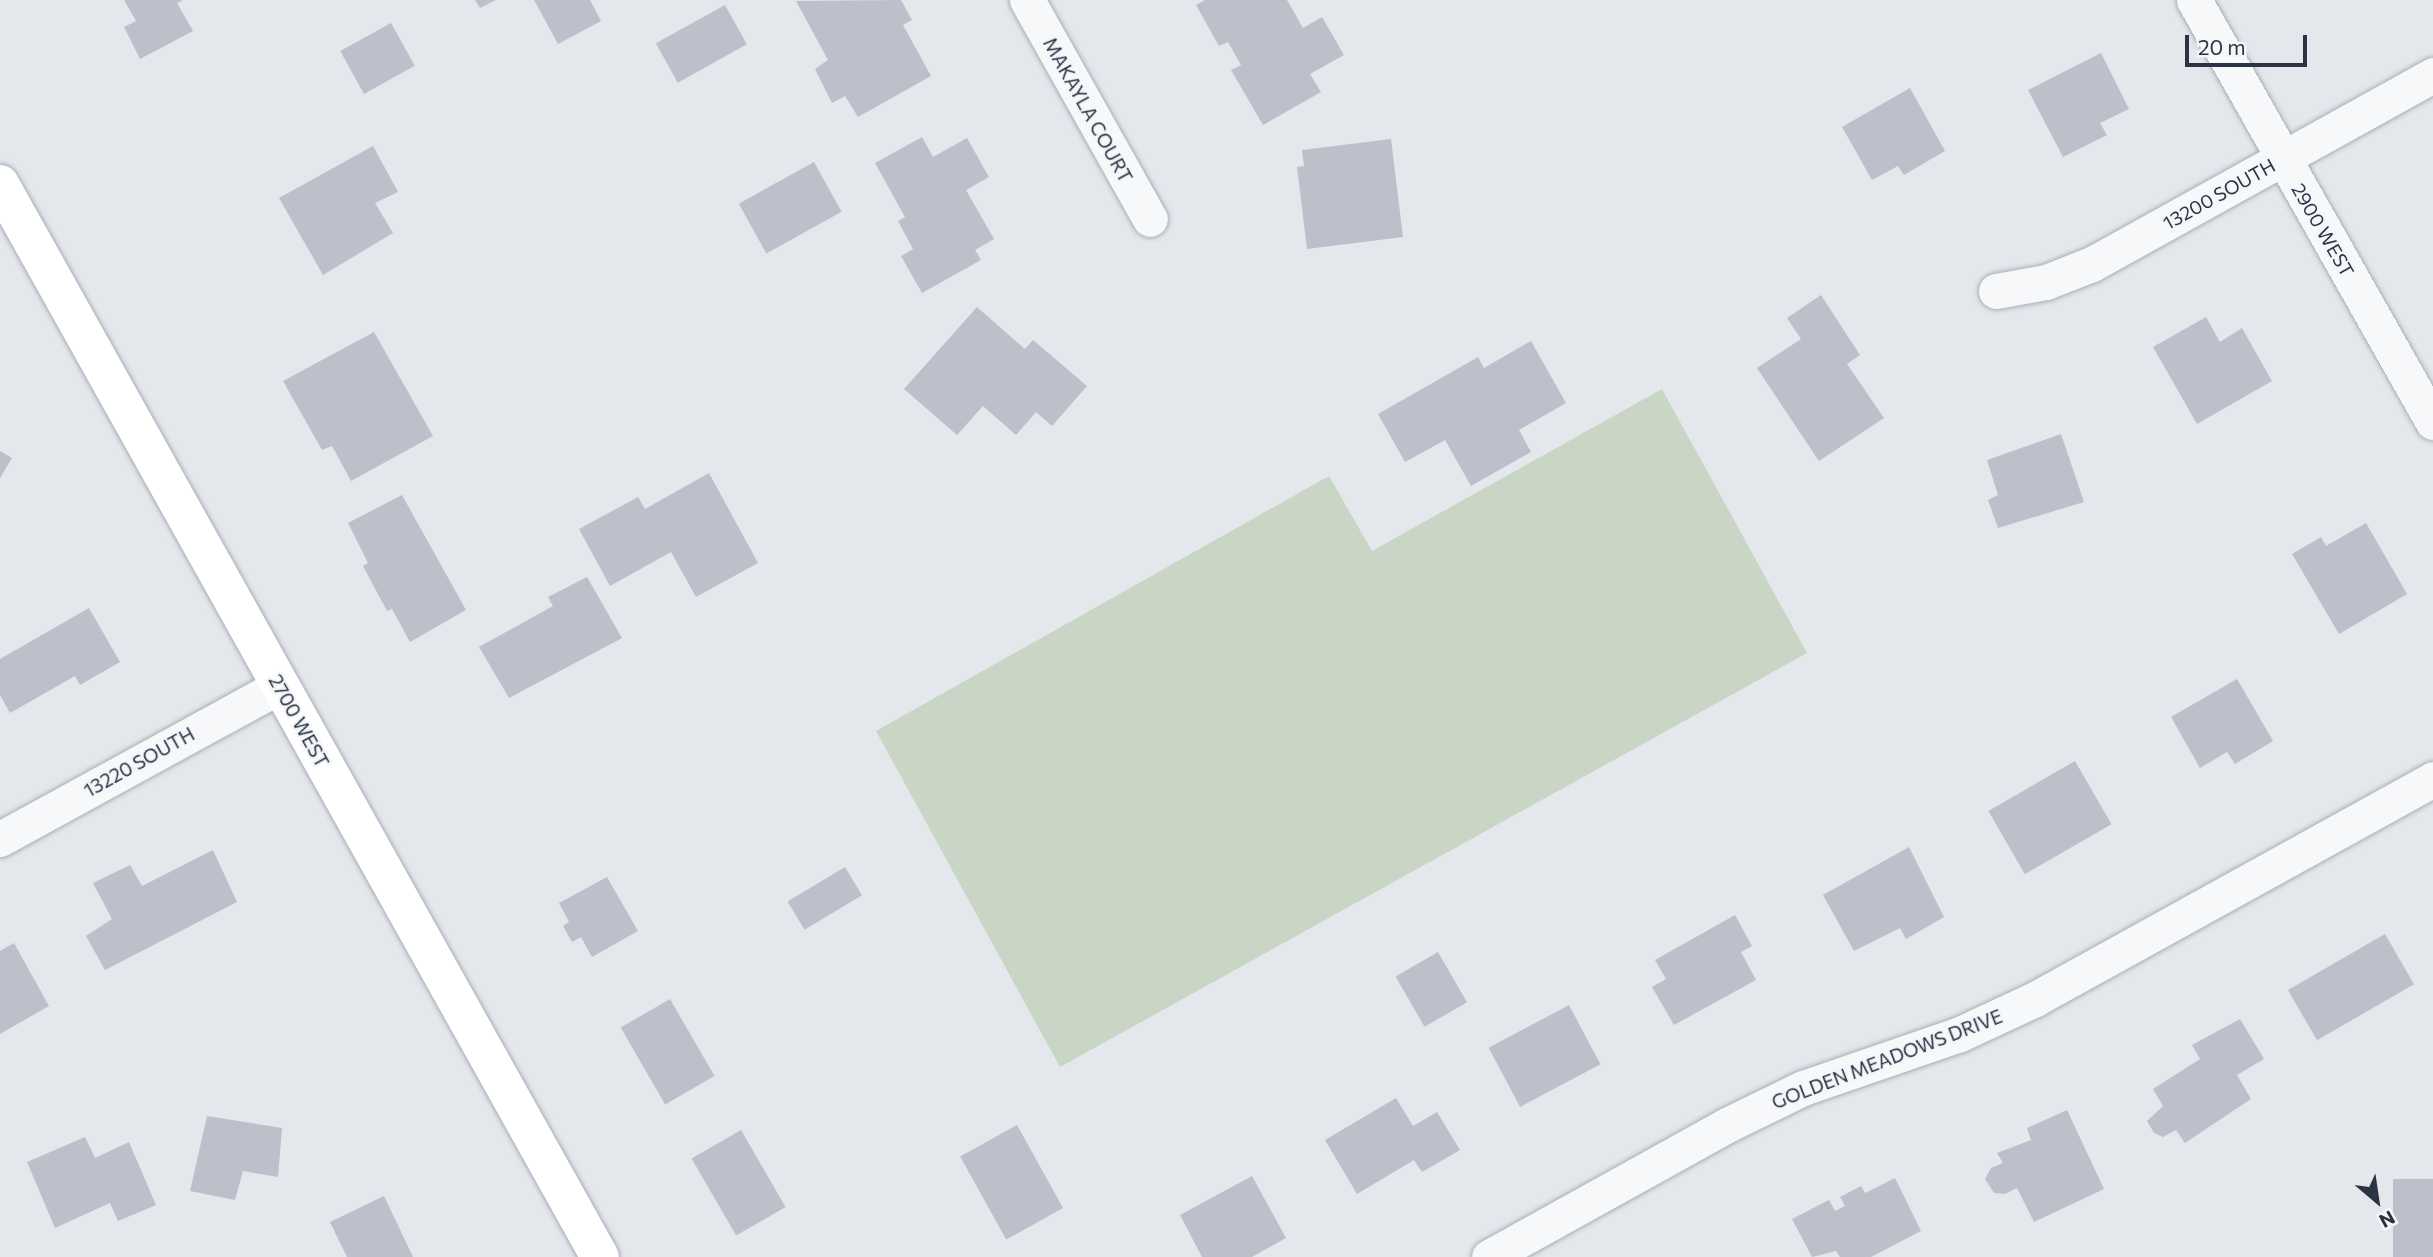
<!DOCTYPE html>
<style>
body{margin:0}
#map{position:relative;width:2433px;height:1257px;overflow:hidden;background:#e4e7ec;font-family:Commissioner,sans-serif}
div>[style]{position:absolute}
.green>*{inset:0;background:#c9d6c5}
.building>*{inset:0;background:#bbc0ca;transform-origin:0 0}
.roads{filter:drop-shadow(0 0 2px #a9aeb7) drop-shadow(0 0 2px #a9aeb7)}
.street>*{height:35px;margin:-17.5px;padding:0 17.5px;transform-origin:17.5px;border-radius:17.5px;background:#f7f8fa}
.secondary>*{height:38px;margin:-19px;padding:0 19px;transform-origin:19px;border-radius:19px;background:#fff}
span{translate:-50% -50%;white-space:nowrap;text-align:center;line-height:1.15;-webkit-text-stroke:5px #f4f6f9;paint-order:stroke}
.street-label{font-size:19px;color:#2b3445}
.north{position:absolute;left:2342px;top:1166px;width:70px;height:70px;-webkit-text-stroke:5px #f4f6f9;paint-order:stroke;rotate:151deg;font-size:19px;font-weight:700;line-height:28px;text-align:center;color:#2b3445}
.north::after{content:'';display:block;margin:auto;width:24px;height:32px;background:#2b3445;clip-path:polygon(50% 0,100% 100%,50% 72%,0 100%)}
.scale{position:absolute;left:2185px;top:35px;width:122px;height:32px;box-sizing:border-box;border:4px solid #2b3445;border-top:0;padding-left:9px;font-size:21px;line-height:24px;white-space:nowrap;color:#2b3445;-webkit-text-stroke:5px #f4f6f9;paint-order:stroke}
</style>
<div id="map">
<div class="green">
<div style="clip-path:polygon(1662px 389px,1807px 653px,1060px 1067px,876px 731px,1329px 476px,1372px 551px)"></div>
</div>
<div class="building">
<div style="clip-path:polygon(124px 0,183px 0,177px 3px,193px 31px,140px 59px,124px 27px,136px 21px)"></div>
<div style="clip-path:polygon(475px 0,496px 0,480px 8px)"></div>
<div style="clip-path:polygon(534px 0,590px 0,601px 21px,558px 44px)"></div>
<div style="clip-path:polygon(901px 0,912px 20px,903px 25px,931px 76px,858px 117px,845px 96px,832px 103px,815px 69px,828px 60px,796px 1px)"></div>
<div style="clip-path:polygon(1205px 0,1287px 0,1303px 28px,1322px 17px,1344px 55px,1310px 74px,1321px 92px,1263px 125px,1231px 70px,1241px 65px,1228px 42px,1219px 46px,1196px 5px)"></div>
<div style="left:725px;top:5px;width:45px;height:79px;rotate:61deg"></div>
<div style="left:391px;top:23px;width:49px;height:58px;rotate:61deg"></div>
<div style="clip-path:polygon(2101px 53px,2129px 109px,2100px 123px,2107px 135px,2063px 157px,2028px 90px)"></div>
<div style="clip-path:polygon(1910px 88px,1945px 151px,1904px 175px,1898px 166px,1872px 180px,1842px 127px)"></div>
<div style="clip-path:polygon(922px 137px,933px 157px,967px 138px,989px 177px,966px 190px,994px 239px,975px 250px,981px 260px,922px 293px,901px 256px,913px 249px,898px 221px,905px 217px,875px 163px)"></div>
<div style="clip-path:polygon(1391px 139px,1403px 237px,1307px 249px,1297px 167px,1304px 166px,1302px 150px)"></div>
<div style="clip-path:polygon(373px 146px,398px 192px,375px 203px,393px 233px,323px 275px,279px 198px)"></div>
<div style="left:814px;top:162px;width:57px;height:86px;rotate:61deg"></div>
<div style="clip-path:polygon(1821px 295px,1860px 355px,1847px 364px,1884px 418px,1819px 461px,1757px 368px,1801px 339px,1787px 318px)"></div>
<div style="clip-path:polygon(977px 307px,1025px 349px,1033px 340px,1087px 386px,1052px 426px,1036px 412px,1016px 435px,983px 406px,957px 435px,904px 389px)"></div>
<div style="clip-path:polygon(2206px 317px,2220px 342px,2242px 328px,2272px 381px,2197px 424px,2153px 347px)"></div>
<div style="clip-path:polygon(374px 332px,433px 436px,351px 481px,332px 446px,322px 450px,283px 381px)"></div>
<div style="clip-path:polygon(1531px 341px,1566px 403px,1519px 430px,1531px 452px,1471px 486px,1445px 440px,1405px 462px,1378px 414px,1478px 357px,1484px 368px)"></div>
<div style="clip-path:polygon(2061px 434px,2084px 502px,1998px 528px,1988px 500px,1998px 495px,1987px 460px)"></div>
<div style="clip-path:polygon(0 451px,12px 458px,0 478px)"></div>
<div style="clip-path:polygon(709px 473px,758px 563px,696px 597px,671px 552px,610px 586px,579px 529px,638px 497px,645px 509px)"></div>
<div style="clip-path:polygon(402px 495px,466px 610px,410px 642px,392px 609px,387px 611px,363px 566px,368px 563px,348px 523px)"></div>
<div style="clip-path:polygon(2366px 523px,2407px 594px,2339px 634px,2292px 554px,2321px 537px,2326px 546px)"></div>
<div style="clip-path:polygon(587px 577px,622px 638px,509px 698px,479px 647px,553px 606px,548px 597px)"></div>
<div style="clip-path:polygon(89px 608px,120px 662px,80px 685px,75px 676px,10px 713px,0 695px,0 659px)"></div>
<div style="clip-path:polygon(2237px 679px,2273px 741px,2235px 764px,2227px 752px,2200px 768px,2171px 717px)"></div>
<div style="left:2075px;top:761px;width:73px;height:100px;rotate:60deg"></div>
<div style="clip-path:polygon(1909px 847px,1944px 917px,1906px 939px,1900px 928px,1854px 951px,1823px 895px)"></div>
<div style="clip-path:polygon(213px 850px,237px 902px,105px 970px,86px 936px,112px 919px,93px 883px,130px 865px,142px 886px)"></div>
<div style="left:845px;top:867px;width:33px;height:67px;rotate:59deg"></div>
<div style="clip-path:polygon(607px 877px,638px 931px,592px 957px,581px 937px,572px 942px,563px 926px,569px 922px,559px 903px)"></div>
<div style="clip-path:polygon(1735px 915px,1752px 946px,1741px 952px,1756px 980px,1674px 1025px,1652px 987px,1666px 979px,1655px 960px)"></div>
<div style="left:2385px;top:934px;width:58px;height:112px;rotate:60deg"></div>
<div style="clip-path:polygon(14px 943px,49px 1006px,0 1034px,0 951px)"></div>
<div style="left:1438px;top:952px;width:58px;height:49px;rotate:60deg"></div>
<div style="left:670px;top:999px;width:89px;height:57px;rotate:60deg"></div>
<div style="left:1569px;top:1005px;width:67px;height:91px;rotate:62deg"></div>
<div style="clip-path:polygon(2240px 1019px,2264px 1059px,2237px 1075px,2251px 1099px,2185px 1143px,2176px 1130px,2163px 1137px,2154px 1133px,2147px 1121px,2163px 1106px,2153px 1089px,2200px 1059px,2192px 1045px)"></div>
<div style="clip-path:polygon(1396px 1098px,1413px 1126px,1437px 1112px,1460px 1150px,1422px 1172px,1414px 1160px,1357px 1194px,1325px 1140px)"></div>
<div style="clip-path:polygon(2067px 1110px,2104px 1189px,2034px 1222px,2017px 1188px,2005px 1194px,1994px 1193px,1985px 1179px,1991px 1168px,2003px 1163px,1997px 1153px,2031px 1140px,2027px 1128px)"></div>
<div style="clip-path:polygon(207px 1116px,282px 1128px,278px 1177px,243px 1171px,235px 1200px,190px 1191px)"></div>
<div style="left:1017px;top:1125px;width:95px;height:65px;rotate:61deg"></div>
<div style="left:741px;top:1130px;width:89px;height:57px;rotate:60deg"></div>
<div style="clip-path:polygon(85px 1137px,95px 1158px,129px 1142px,156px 1205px,118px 1221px,110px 1203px,55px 1228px,27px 1162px)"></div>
<div style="clip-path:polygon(1252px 1176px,1286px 1238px,1252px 1257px,1202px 1257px,1180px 1215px)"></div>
<div style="clip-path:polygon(1895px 1178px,1921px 1231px,1871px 1257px,1840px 1257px,1836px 1251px,1812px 1257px,1792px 1219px,1829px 1200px,1835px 1211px,1845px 1206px,1840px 1197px,1861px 1186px,1865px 1193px)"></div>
<div style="left:2393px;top:1179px;width:40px;height:78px"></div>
<div style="clip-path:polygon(384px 1196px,413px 1257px,347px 1257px,330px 1222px)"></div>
</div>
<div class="roads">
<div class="street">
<div style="left:1027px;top:0;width:251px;rotate:60.7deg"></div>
<div style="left:2194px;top:0;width:485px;rotate:60.5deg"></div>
<div style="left:1996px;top:291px;width:51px;rotate:-10.2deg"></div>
<div style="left:2046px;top:282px;width:49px;rotate:-21.4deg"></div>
<div style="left:2092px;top:264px;width:390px;rotate:-29deg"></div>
<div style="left:0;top:839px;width:318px;rotate:-28.7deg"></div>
<div style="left:1489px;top:1257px;width:272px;rotate:-29deg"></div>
<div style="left:1727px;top:1125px;width:85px;rotate:-26deg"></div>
<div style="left:1803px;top:1088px;width:166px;rotate:-19deg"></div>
<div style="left:1960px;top:1034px;width:83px;rotate:-25deg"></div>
<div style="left:2035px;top:999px;width:455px;rotate:-28.9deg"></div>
</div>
<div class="secondary">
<div style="left:0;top:184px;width:1229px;rotate:60.79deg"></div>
</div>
</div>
<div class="street-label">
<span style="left:1088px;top:110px;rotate:61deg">MAKAYLA COURT</span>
<span style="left:2219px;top:194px;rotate:-29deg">13200 SOUTH</span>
<span style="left:2323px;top:230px;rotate:60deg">2900 WEST</span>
<span style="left:299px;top:721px;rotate:61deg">2700 WEST</span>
<span style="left:139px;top:762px;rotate:-29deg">13220 SOUTH</span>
<span style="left:1887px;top:1059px;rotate:-21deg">GOLDEN MEADOWS DRIVE</span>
</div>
<div class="north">N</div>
<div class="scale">20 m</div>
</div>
